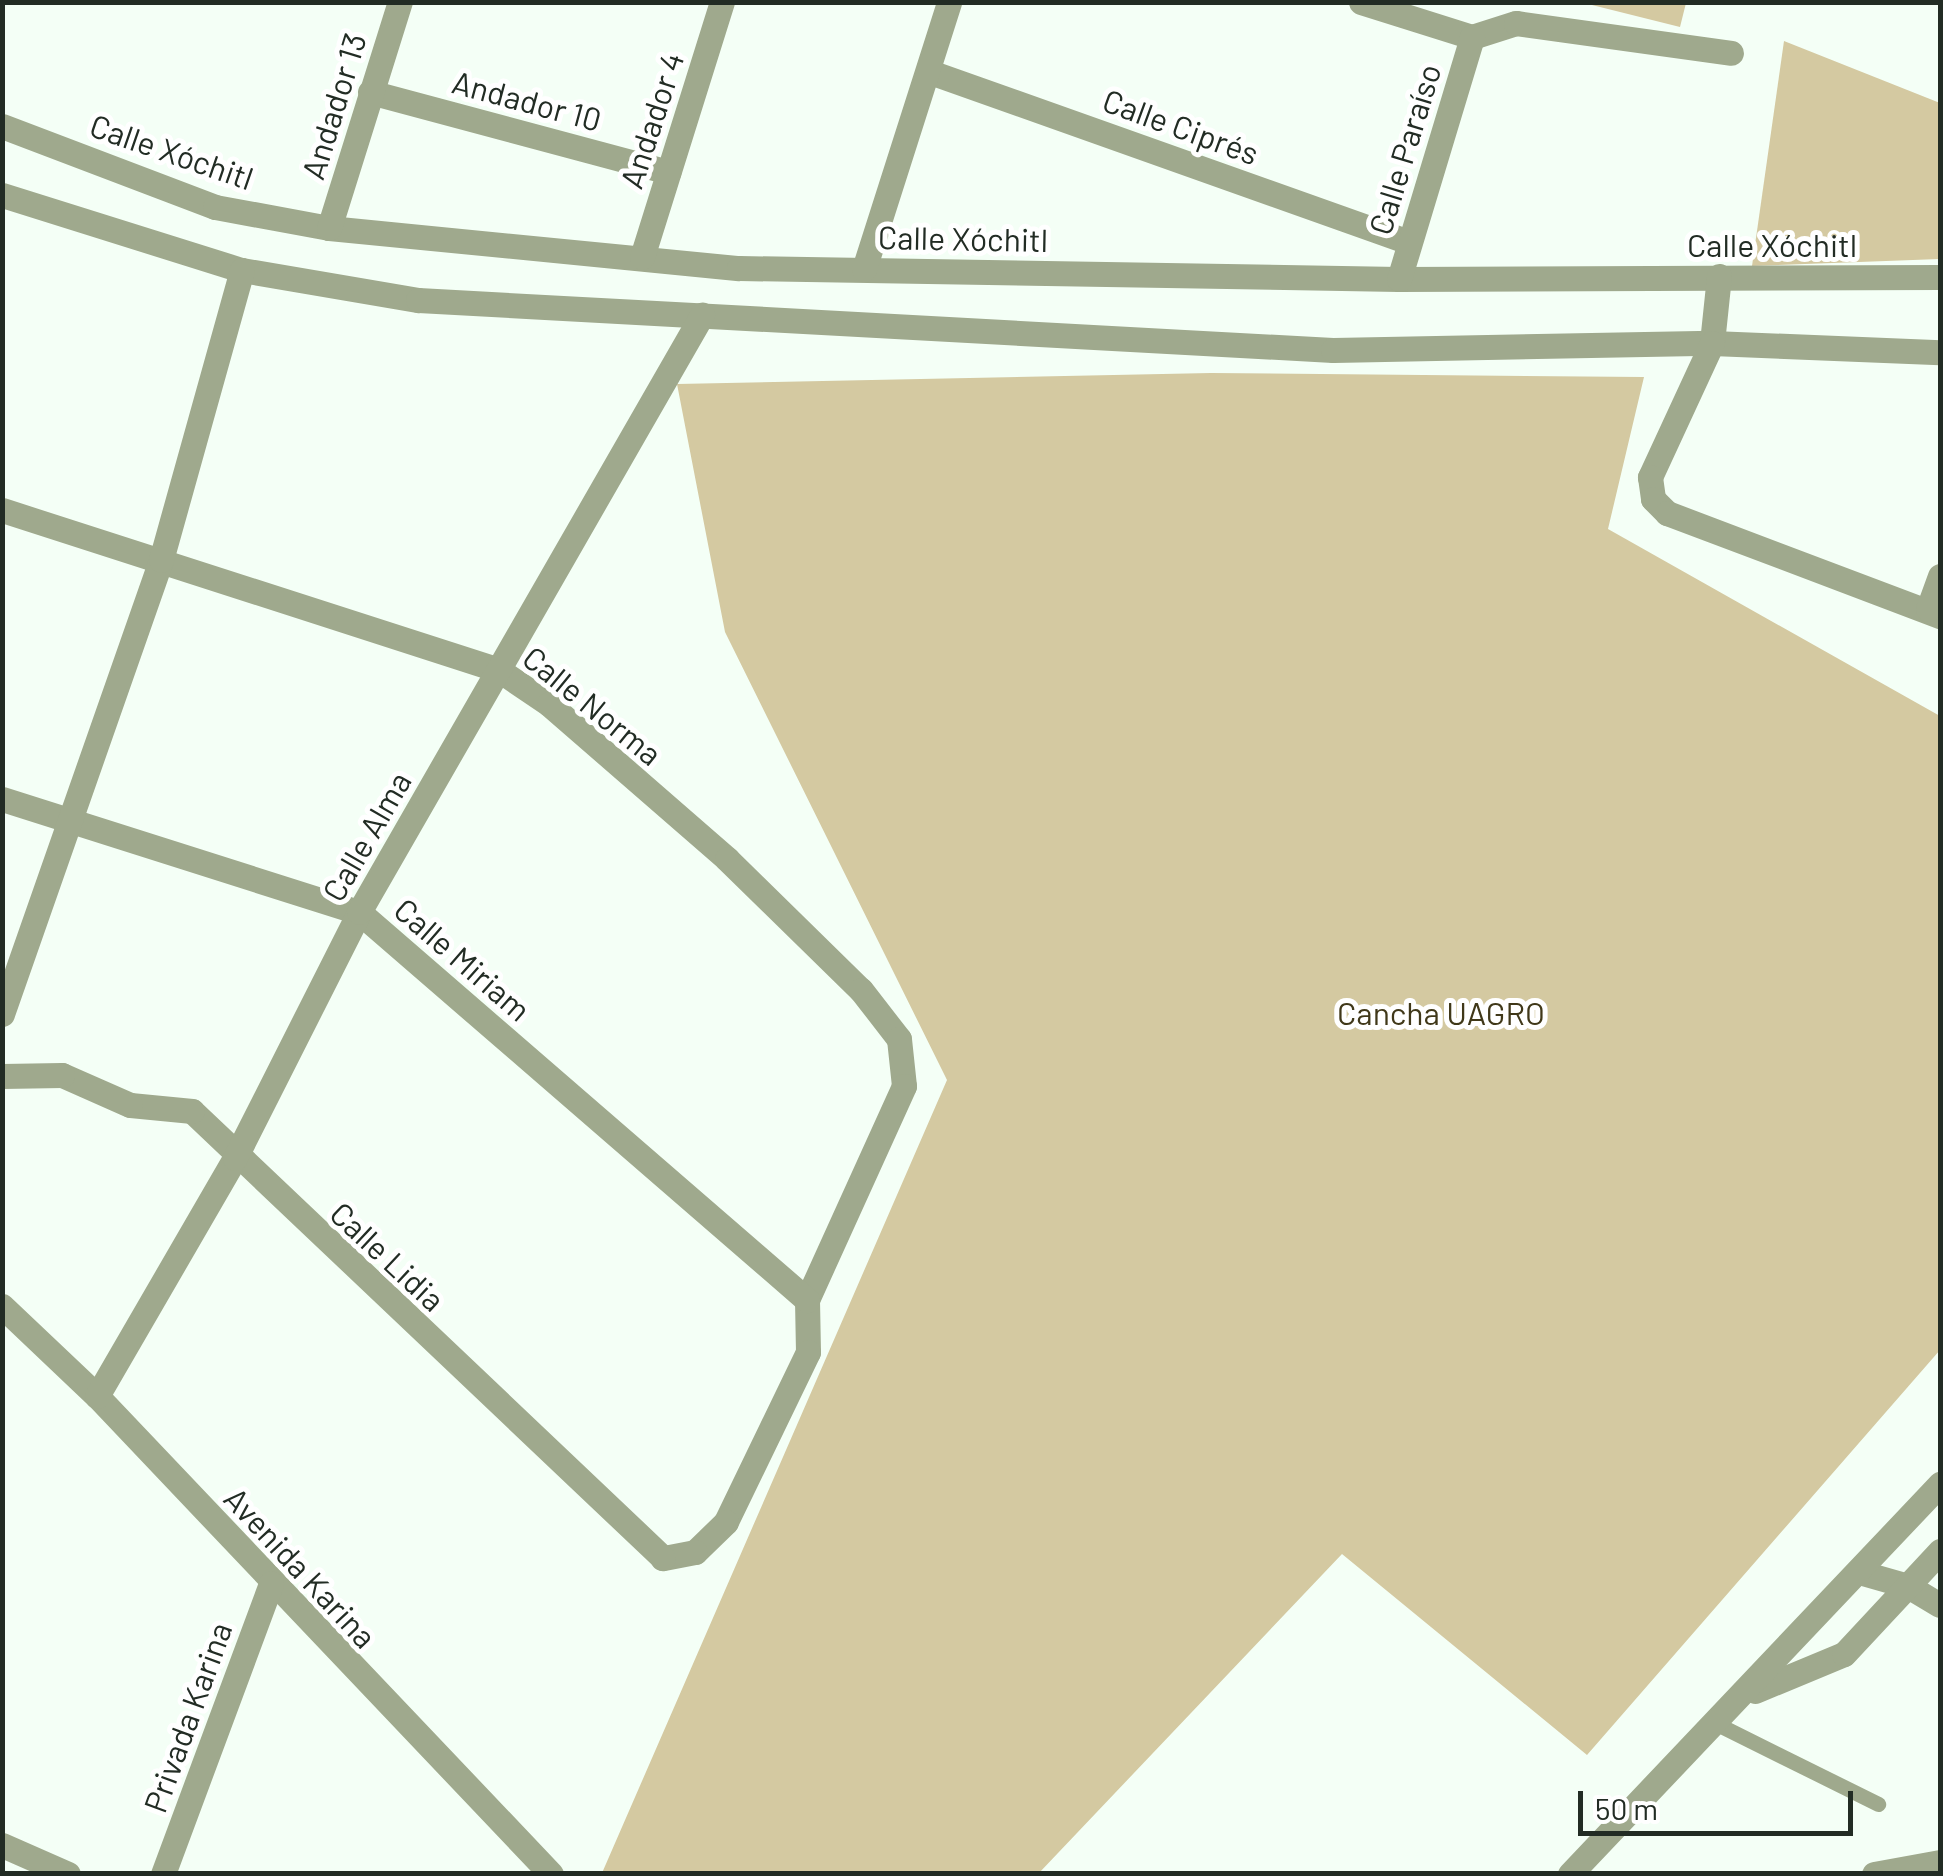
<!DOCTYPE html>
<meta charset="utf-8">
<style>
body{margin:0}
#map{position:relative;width:1943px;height:1876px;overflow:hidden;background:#f4fff6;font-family:Barlow,sans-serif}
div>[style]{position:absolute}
.green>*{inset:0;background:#d4c9a1}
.service>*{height:15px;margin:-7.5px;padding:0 7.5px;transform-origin:7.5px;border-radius:7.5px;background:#9fa98d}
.minor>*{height:25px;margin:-12.5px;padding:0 12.5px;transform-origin:12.5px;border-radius:12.5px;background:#9fa98d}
span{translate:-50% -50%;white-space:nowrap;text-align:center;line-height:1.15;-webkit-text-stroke:10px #fff;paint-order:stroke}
.street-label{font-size:32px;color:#222c24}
.park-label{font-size:32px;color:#403819}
.frame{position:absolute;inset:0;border:5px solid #222c24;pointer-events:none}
.scale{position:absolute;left:1578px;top:1791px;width:275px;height:45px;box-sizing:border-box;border:5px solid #222c24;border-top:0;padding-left:12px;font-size:30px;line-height:35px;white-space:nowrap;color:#222c24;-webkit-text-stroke:8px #fff;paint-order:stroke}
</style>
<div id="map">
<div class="green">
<div style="clip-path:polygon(1584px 3px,1686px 3px,1680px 27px)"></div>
<div style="clip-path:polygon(1784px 41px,1940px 103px,1940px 259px,1752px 266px)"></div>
<div style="clip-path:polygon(1211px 373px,1644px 377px,1608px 529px,1940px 716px,1940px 1350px,1587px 1755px,1342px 1554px,1039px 1873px,602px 1873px,947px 1080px,725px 632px,677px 384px)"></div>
</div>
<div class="service">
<div style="left:1717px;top:1724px;width:180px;rotate:26.4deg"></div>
</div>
<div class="minor">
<div style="left:1361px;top:2px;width:116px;rotate:17.5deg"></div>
<div style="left:1472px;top:37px;width:46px;rotate:-17.7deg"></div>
<div style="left:1516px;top:23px;width:217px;rotate:7.9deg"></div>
<div style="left:930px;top:72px;width:508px;rotate:19.54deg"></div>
<div style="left:370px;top:92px;width:309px;rotate:15deg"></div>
<div style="left:2px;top:126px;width:228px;rotate:20.8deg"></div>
<div style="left:215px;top:207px;width:116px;rotate:10.4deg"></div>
<div style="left:329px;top:228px;width:412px;rotate:5.6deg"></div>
<div style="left:739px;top:268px;width:660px;rotate:0.95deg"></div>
<div style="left:1399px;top:279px;width:541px;rotate:-0.21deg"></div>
<div style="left:2px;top:195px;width:251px;rotate:17.4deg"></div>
<div style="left:242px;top:270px;width:179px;rotate:9.7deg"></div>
<div style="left:418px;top:300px;width:916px;rotate:3.13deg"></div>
<div style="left:1333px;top:350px;width:379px;rotate:-1.1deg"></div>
<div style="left:1712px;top:343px;width:228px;rotate:2.3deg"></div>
<div style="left:329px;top:228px;width:237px;rotate:-72.6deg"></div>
<div style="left:642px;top:257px;width:267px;rotate:-72.6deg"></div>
<div style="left:864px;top:269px;width:280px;rotate:-72.3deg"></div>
<div style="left:1719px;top:276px;width:67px;rotate:96deg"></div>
<div style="left:1712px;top:343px;width:148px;rotate:114.8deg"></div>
<div style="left:1650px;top:477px;width:22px;rotate:82deg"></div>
<div style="left:1653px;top:499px;width:20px;rotate:45deg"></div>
<div style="left:1667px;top:513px;width:292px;rotate:20.7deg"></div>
<div style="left:1399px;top:279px;width:253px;rotate:-73.2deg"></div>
<div style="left:2px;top:510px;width:522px;rotate:17.85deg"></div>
<div style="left:499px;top:670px;width:60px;rotate:34.2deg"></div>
<div style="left:549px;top:704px;width:236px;rotate:41deg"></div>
<div style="left:727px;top:859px;width:187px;rotate:44.4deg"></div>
<div style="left:861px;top:990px;width:62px;rotate:52.2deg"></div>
<div style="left:899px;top:1039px;width:47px;rotate:83.9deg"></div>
<div style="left:904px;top:1086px;width:235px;rotate:114.4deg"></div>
<div style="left:807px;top:1300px;width:52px;rotate:88.9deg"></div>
<div style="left:808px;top:1352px;width:189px;rotate:115.8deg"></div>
<div style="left:726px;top:1522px;width:43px;rotate:135.9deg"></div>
<div style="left:695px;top:1552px;width:33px;rotate:169deg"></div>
<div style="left:663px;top:1558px;width:649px;rotate:-136.5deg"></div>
<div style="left:192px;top:1111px;width:62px;rotate:-174.5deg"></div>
<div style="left:130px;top:1105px;width:74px;rotate:-156.2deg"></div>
<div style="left:62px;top:1075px;width:60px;rotate:179deg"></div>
<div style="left:1928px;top:609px;width:35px;rotate:-70deg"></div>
<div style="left:2px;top:799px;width:374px;rotate:17.6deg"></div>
<div style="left:359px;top:912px;width:593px;rotate:40.89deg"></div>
<div style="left:2px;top:1014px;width:481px;rotate:-70.7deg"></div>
<div style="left:161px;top:560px;width:301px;rotate:-74.4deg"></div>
<div style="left:2px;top:1306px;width:131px;rotate:43.5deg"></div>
<div style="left:97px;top:1396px;width:659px;rotate:46.48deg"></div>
<div style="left:97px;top:1396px;width:275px;rotate:-59.9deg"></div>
<div style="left:235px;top:1158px;width:275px;rotate:-63.2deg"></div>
<div style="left:359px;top:912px;width:689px;rotate:-60.12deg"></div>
<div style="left:1859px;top:1572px;width:51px;rotate:15.9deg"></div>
<div style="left:1908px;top:1586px;width:37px;rotate:31deg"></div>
<div style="left:1755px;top:1691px;width:96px;rotate:-22.6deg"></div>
<div style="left:1844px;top:1654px;width:141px;rotate:-47deg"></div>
<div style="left:2px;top:1845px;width:72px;rotate:23.7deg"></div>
<div style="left:163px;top:1874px;width:310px;rotate:-69.6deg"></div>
<div style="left:1570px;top:1874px;width:538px;rotate:-46.51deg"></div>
<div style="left:1874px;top:1874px;width:67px;rotate:-10.3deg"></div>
</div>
<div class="street-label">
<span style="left:527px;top:100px;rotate:15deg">Andador 10</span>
<span style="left:333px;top:106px;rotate:-73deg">Andador 13</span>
<span style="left:651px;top:120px;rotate:-72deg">Andador 4</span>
<span style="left:1181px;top:126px;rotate:20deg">Calle Ciprés</span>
<span style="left:1404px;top:149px;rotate:-73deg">Calle Paraíso</span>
<span style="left:172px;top:151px;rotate:19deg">Calle Xóchitl</span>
<span style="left:963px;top:238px;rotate:1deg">Calle Xóchitl</span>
<span style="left:1772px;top:244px">Calle Xóchitl</span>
<span style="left:593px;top:705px;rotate:39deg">Calle Norma</span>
<span style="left:366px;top:836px;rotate:-60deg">Calle Alma</span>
<span style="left:463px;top:959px;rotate:41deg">Calle Miriam</span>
<span style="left:388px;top:1256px;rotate:43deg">Calle Lidia</span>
<span style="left:301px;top:1567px;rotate:47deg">Avenida Karina</span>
<span style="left:187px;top:1717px;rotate:-70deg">Privada Karina</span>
</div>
<div class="park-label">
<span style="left:1441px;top:1012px">Cancha UAGRO</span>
</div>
<div class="frame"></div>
<div class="scale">50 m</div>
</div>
